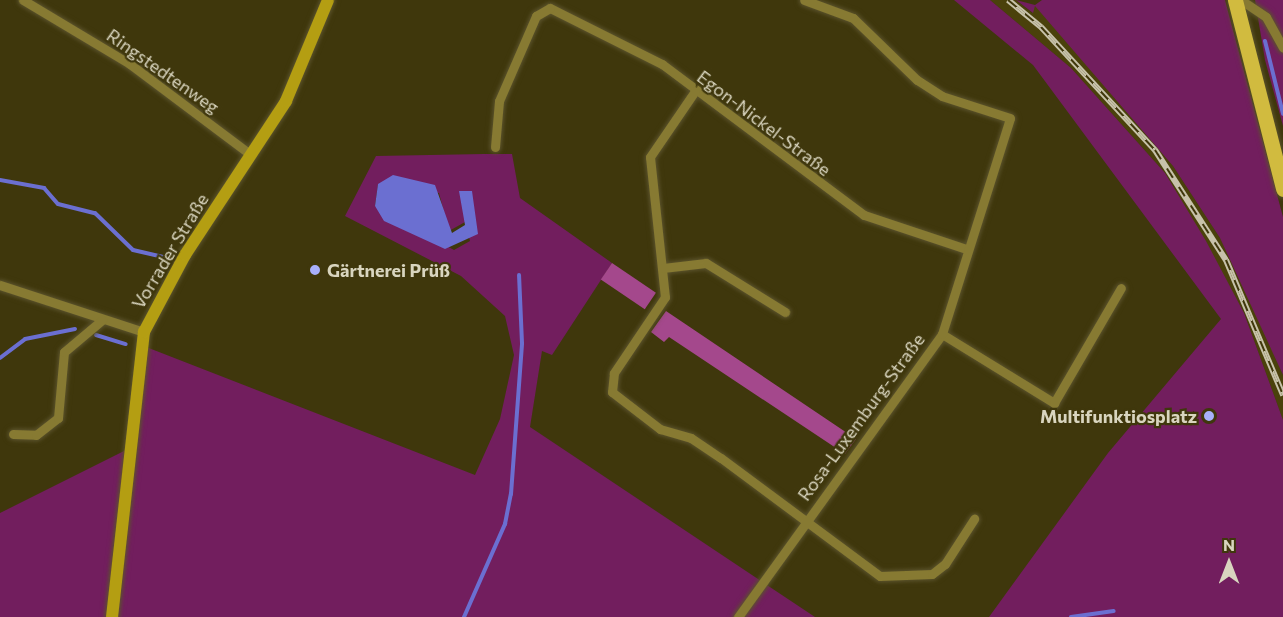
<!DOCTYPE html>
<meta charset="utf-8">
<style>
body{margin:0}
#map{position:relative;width:1283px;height:617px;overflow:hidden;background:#3f370c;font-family:Commissioner,sans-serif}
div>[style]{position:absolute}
.built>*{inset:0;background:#4a410b}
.green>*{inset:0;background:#721e5e}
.forest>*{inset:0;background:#a4488c;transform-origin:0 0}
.water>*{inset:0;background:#6b6fd1}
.stream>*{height:4px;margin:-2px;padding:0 2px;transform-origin:2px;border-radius:2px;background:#6b6fd1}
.roads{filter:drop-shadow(0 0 2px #5b532c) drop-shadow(0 0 2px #5b532c)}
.street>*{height:9px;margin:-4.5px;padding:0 4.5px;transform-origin:4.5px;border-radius:4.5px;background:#877a32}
.secondary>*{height:12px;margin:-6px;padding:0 6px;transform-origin:6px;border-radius:6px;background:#b49e12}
.primary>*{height:15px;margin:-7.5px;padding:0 7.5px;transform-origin:7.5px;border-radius:7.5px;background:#d1bb3f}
.rail>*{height:6px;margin-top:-3px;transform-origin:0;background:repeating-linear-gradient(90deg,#3f370c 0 11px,#c7c2aa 0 22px);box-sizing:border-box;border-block:2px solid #c7c2aa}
.dots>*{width:16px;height:16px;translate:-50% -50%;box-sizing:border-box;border:3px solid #3f370c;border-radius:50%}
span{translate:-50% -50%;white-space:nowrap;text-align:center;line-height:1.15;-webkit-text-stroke:4.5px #3f370c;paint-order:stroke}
.street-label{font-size:18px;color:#d9d5bf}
.poi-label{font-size:18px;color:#d9d5bf;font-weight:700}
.left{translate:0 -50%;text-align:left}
.right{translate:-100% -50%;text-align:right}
.north{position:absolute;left:1199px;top:533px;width:60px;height:60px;-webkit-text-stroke:4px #3f370c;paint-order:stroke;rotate:0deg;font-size:16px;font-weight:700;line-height:24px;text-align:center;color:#d9d5bf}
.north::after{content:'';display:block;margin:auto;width:21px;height:27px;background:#d9d5bf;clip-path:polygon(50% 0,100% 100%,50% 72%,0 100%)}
</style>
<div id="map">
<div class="built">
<div style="clip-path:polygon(990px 0,1016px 0,1032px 13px,1035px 5px,1173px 166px,1220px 238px,1258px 314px,1283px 375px,1283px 420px,1244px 313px,1165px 173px,1071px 68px)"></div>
</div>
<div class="green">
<div style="clip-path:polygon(954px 0,990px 0,1071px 68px,1165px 173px,1206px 241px,1244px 313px,1283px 420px,1283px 617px,989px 617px,1108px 453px,1221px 319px,1033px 65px)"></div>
<div style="clip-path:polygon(1016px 0,1035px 5px,1042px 0,1225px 0,1283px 217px,1283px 375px,1220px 238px,1173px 166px,1035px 6px,1033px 13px)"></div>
<div style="clip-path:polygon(1255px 0,1283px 0,1283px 126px,1265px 60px)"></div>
<div style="clip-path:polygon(evenodd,484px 154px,512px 154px,520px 198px,612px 263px,552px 355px,542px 351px,530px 427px,815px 617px,0 617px,0 513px,126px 450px,141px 345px,475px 475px,500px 419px,514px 355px,505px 316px,461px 276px,345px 216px,376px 156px,484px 154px,378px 184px,439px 193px,449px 231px,465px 222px,470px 241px,454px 250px,375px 206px,378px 184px)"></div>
</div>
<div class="forest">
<div style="left:612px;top:263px;width:53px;height:20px;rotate:34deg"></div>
<div style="clip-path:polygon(666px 311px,856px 439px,845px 454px,669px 337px,664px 342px,651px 332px)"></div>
</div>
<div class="water">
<div style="clip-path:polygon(393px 175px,435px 185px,452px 233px,465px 225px,459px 191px,472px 191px,478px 234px,445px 249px,384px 221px,375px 206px,378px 184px)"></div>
</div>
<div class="stream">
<div style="left:1265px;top:41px;width:75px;rotate:76.1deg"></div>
<div style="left:0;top:180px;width:45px;rotate:10.3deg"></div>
<div style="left:44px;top:188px;width:21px;rotate:49deg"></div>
<div style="left:58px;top:204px;width:38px;rotate:14deg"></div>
<div style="left:95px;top:213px;width:53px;rotate:44.2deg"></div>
<div style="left:133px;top:250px;width:39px;rotate:13deg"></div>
<div style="left:96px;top:335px;width:31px;rotate:17deg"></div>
<div style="left:0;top:358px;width:31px;rotate:-37deg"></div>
<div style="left:25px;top:339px;width:51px;rotate:-11.3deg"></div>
<div style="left:464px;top:617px;width:102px;rotate:-66.2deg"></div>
<div style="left:505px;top:524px;width:31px;rotate:-79deg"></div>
<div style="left:511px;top:494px;width:151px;rotate:-85.8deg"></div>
<div style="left:522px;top:343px;width:68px;rotate:-92.5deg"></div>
<div style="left:1071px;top:617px;width:43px;rotate:-7.9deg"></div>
</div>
<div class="roads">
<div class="street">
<div style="left:23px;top:0;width:125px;rotate:30.9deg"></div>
<div style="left:130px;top:64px;width:151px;rotate:36.9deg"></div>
<div style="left:1241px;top:0;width:30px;rotate:34deg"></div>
<div style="left:1266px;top:17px;width:35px;rotate:61deg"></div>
<div style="left:550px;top:8px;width:125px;rotate:26.6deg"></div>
<div style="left:662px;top:64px;width:252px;rotate:36.8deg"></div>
<div style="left:864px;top:215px;width:108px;rotate:18.4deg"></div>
<div style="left:695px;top:91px;width:80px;rotate:124.3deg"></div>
<div style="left:650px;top:157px;width:141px;rotate:83.9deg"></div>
<div style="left:665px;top:297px;width:92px;rotate:123.9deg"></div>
<div style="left:614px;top:373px;width:19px;rotate:96deg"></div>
<div style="left:612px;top:392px;width:61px;rotate:37.6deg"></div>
<div style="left:660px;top:429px;width:32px;rotate:16deg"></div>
<div style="left:691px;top:438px;width:36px;rotate:34deg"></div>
<div style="left:721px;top:458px;width:198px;rotate:36.6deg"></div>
<div style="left:880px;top:576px;width:52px;rotate:-2.2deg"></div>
<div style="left:932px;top:574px;width:16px;rotate:-38deg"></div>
<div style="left:945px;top:564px;width:54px;rotate:-57.2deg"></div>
<div style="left:495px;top:147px;width:46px;rotate:-85deg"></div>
<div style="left:499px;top:101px;width:93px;rotate:-66.5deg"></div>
<div style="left:536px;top:16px;width:16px;rotate:-30deg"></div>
<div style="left:663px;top:268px;width:43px;rotate:-6.6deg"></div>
<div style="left:706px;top:263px;width:93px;rotate:31.8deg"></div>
<div style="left:0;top:285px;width:151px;rotate:18.1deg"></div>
<div style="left:942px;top:334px;width:132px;rotate:31.6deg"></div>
<div style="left:1054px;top:403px;width:133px;rotate:-59.8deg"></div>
<div style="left:13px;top:434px;width:23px;rotate:2deg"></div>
<div style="left:36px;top:435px;width:28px;rotate:-38deg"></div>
<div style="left:58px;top:418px;width:66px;rotate:-84.8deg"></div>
<div style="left:64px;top:352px;width:50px;rotate:-40.1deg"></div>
<div style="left:738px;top:617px;width:349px;rotate:-54.2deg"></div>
<div style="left:942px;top:334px;width:226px;rotate:-72.5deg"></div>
<div style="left:1010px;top:118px;width:71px;rotate:-162.1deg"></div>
<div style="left:942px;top:96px;width:30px;rotate:-147deg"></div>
<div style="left:917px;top:80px;width:89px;rotate:-135.9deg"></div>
<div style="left:853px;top:18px;width:52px;rotate:-159.8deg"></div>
</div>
<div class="secondary">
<div style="left:112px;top:617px;width:287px;rotate:-83.6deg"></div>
<div style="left:144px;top:332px;width:87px;rotate:-62deg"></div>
<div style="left:185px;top:255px;width:184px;rotate:-56.7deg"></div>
<div style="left:286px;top:101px;width:109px;rotate:-67.4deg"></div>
</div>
<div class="primary">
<div style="left:1235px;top:0;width:195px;rotate:75.7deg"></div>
</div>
</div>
<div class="rail">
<div style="left:1008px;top:0;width:43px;rotate:39.3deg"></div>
<div style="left:1041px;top:27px;width:168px;rotate:47.2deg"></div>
<div style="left:1155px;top:150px;width:131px;rotate:57.2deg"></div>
<div style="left:1226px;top:260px;width:147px;rotate:67.1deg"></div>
</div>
<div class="dots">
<div style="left:315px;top:270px;background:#a8b0fc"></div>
<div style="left:1209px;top:416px;background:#a8b0fc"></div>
</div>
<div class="street-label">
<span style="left:163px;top:71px;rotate:35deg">Ringstedtenweg</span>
<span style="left:764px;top:123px;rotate:37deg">Egon-Nickel-Straße</span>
<span style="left:170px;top:251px;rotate:-59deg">Vorrader Straße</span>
<span style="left:861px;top:417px;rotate:-54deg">Rosa-Luxemburg-Straße</span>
</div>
<div class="poi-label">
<span class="left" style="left:327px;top:270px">Gärtnerei Prüß</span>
<span class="right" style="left:1197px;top:416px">Multifunktiosplatz</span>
</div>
<div class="north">N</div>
</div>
